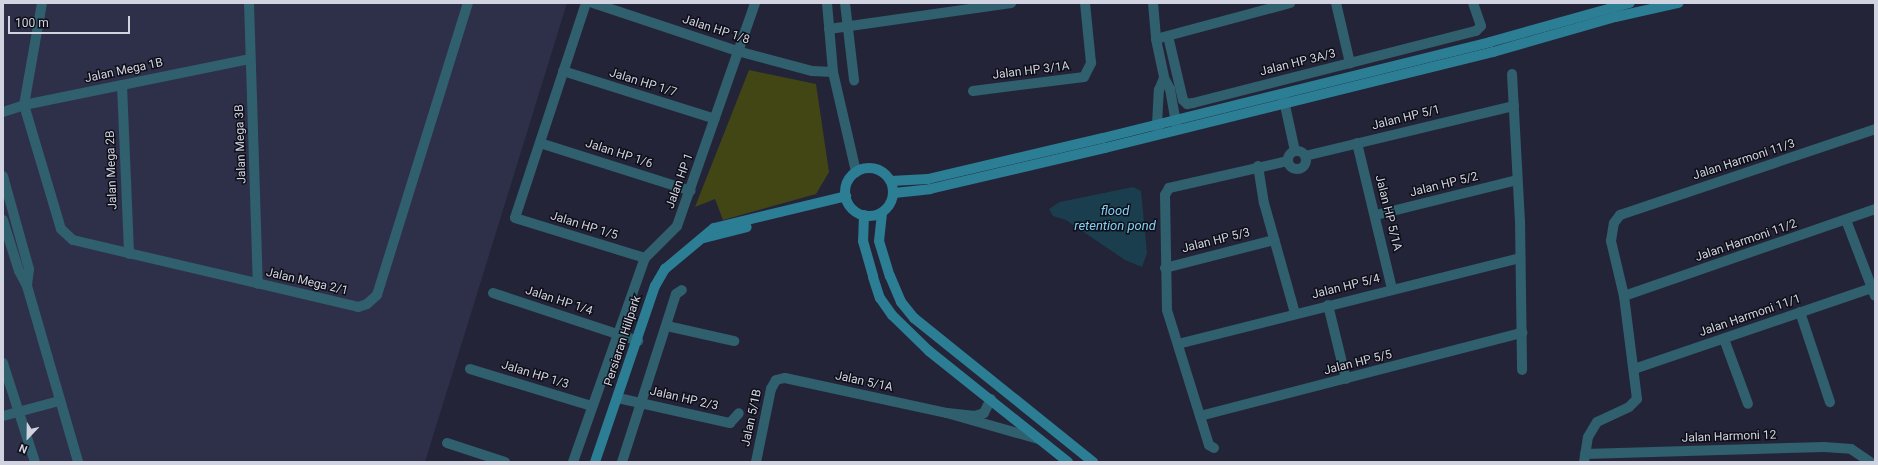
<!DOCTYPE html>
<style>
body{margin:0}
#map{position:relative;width:1878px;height:465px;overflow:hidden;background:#242439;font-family:Roboto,sans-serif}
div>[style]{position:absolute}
.built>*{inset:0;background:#2e2f49}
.green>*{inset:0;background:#424615}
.water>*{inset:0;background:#1a3e4e}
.street>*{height:10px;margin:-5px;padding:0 5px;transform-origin:5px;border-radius:5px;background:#305f6d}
.street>.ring{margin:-5px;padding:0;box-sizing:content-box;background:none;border:10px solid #305f6d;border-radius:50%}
.secondary>*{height:10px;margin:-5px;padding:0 5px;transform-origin:5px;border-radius:5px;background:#2c7e95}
.secondary>.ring{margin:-5px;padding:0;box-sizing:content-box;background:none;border:10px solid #2c7e95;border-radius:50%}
span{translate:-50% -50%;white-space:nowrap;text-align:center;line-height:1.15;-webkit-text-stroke:3px #0e0f18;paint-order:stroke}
.street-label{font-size:12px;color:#d1d3e0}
.water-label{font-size:13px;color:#82d1f5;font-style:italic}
.frame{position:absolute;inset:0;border:4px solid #d1d3e0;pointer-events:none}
.north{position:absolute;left:8px;top:417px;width:40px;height:40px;-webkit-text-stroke:3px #0e0f18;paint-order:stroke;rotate:202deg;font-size:11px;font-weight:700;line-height:16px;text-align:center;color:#d1d3e0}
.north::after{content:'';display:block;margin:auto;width:14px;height:18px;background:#d1d3e0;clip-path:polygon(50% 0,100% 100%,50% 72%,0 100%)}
.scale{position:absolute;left:8px;top:16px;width:122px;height:18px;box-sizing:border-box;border:2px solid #d1d3e0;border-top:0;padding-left:5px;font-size:12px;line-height:14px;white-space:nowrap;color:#d1d3e0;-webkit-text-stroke:3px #0e0f18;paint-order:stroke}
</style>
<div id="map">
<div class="built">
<div style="clip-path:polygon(3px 3px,567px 3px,425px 462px,3px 462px)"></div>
</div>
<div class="green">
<div style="clip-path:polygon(749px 70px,816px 84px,829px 172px,816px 194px,723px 220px,715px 199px,695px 207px)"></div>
</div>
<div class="water">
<div style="clip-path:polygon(1133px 187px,1141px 191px,1147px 253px,1142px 267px,1125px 260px,1066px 220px,1053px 216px,1049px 209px,1060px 202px)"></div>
</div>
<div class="street">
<div style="left:42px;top:3px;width:104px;rotate:100deg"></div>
<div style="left:24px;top:105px;width:129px;rotate:73.4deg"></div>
<div style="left:61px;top:229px;width:16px;rotate:43deg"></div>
<div style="left:73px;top:240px;width:293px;rotate:13.2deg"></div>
<div style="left:358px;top:307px;width:9px;rotate:-18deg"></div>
<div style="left:367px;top:304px;width:13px;rotate:-42deg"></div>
<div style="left:377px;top:295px;width:306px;rotate:-72.7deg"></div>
<div style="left:249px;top:3px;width:281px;rotate:88.2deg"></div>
<div style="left:586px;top:3px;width:226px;rotate:108.3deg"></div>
<div style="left:515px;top:218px;width:136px;rotate:17.1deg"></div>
<div style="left:593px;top:3px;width:152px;rotate:18.4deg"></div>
<div style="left:737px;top:51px;width:78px;rotate:14.9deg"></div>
<div style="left:812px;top:71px;width:21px;rotate:3deg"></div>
<div style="left:827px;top:3px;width:69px;rotate:85deg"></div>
<div style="left:833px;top:72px;width:103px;rotate:77deg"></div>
<div style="left:845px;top:3px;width:78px;rotate:83.3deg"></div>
<div style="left:1153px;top:3px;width:36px;rotate:85deg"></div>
<div style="left:1156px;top:39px;width:40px;rotate:78deg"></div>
<div style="left:1164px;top:78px;width:13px;rotate:61deg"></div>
<div style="left:1170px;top:89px;width:40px;rotate:80deg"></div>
<div style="left:1336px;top:3px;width:62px;rotate:76.9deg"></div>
<div style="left:829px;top:29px;width:184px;rotate:-8.1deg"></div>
<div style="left:1168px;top:36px;width:66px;rotate:76.8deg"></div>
<div style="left:1183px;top:100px;width:6px;rotate:45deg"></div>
<div style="left:1187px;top:104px;width:6px;rotate:-9deg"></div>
<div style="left:1193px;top:103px;width:292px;rotate:-14.3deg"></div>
<div style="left:1476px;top:31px;width:7px;rotate:-45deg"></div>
<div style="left:1481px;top:26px;width:24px;rotate:-109deg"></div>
<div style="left:1156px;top:39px;width:139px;rotate:-15deg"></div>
<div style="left:563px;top:71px;width:159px;rotate:17.5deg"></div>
<div style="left:1512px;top:74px;width:147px;rotate:86.9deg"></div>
<div style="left:1520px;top:221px;width:149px;rotate:89.2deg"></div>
<div style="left:122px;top:85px;width:169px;rotate:87.6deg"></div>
<div style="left:973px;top:91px;width:112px;rotate:-7.2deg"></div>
<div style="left:1084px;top:77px;width:16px;rotate:-63deg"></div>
<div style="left:1091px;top:63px;width:60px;rotate:-95.7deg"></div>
<div style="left:1283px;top:96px;width:56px;rotate:77.7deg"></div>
<div style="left:3px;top:112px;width:22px;rotate:-18deg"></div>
<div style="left:24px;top:105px;width:231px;rotate:-11.5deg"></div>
<div style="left:1159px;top:133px;width:8px;rotate:-104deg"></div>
<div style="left:1157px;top:125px;width:35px;rotate:-87deg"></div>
<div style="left:1159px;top:90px;width:13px;rotate:-67deg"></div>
<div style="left:540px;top:143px;width:158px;rotate:17.6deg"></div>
<div style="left:1357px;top:143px;width:150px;rotate:76.5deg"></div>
<div class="ring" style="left:1288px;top:151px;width:8px;height:8px"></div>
<div style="left:1305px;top:156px;width:215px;rotate:-13.5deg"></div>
<div style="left:1258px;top:166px;width:37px;rotate:81deg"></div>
<div style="left:1264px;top:203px;width:114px;rotate:74.3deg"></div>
<div style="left:3px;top:176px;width:97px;rotate:74.4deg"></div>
<div style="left:29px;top:269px;width:17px;rotate:97deg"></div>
<div style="left:1376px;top:215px;width:145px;rotate:-13.9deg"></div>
<div style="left:3px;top:220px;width:53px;rotate:72.6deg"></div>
<div style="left:19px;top:271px;width:17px;rotate:62deg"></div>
<div style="left:27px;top:286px;width:183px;rotate:73.8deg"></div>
<div style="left:1846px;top:220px;width:81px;rotate:69.1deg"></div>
<div style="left:1165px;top:268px;width:113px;rotate:-14.4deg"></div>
<div style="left:493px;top:293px;width:153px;rotate:18.3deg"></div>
<div style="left:1624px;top:296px;width:266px;rotate:-19.1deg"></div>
<div style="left:1328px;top:305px;width:76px;rotate:76.3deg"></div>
<div style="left:1800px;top:312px;width:95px;rotate:71.6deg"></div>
<div style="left:667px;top:326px;width:69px;rotate:12.6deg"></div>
<div style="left:1724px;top:339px;width:69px;rotate:69.7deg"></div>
<div style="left:1178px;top:344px;width:353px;rotate:-14.1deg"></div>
<div style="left:3px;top:363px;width:104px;rotate:72.1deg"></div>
<div style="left:470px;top:369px;width:127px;rotate:16.9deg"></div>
<div style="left:1634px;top:369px;width:255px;rotate:-18.8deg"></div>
<div style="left:618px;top:398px;width:115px;rotate:12.6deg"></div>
<div style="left:730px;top:423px;width:13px;rotate:-48deg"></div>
<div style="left:991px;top:399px;width:16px;rotate:117deg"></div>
<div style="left:984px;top:413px;width:9px;rotate:162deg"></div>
<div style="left:975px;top:416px;width:28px;rotate:-174deg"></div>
<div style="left:947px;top:413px;width:95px;rotate:15.9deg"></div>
<div style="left:3px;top:416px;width:58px;rotate:-15deg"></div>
<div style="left:1200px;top:416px;width:333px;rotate:-14.5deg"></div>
<div style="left:447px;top:443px;width:61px;rotate:18.1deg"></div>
<div style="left:1214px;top:448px;width:6px;rotate:-149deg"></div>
<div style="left:1209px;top:445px;width:141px;rotate:-107.3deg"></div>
<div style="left:1167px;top:310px;width:115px;rotate:-91deg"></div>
<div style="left:1165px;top:195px;width:8px;rotate:-60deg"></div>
<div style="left:1169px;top:188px;width:122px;rotate:-12.8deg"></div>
<div style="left:1585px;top:454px;width:239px;rotate:-1.7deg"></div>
<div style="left:1824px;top:447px;width:27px;rotate:4deg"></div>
<div style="left:1851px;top:449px;width:23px;rotate:34deg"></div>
<div style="left:573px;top:462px;width:216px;rotate:-70.6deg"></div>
<div style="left:645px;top:258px;width:45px;rotate:-45deg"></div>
<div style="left:677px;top:226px;width:236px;rotate:-70.7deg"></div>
<div style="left:622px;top:462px;width:176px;rotate:-72.2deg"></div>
<div style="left:676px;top:294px;width:7px;rotate:-34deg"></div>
<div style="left:756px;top:462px;width:75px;rotate:-78.4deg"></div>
<div style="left:771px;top:389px;width:10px;rotate:-61deg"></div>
<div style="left:776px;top:380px;width:9px;rotate:-13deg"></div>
<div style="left:785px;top:378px;width:166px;rotate:12.2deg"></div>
<div style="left:1584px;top:462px;width:25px;rotate:-81deg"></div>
<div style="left:1588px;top:437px;width:17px;rotate:-59deg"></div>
<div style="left:1597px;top:422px;width:35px;rotate:-25deg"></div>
<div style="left:1629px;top:407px;width:11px;rotate:-45deg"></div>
<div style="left:1637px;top:399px;width:104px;rotate:-97.2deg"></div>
<div style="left:1624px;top:296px;width:57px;rotate:-103.3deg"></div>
<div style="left:1611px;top:241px;width:18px;rotate:-81deg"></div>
<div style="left:1614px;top:223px;width:10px;rotate:-53deg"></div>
<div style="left:1620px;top:215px;width:269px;rotate:-18.6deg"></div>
</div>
<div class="secondary">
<div class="ring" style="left:845px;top:168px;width:38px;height:38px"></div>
<div style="left:891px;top:181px;width:37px;rotate:-3deg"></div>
<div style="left:928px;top:179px;width:180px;rotate:-13.2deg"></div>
<div style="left:1103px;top:138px;width:399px;rotate:-13.9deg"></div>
<div style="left:1490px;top:42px;width:145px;rotate:-15.6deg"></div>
<div style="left:894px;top:193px;width:36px;rotate:-6deg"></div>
<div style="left:930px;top:189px;width:180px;rotate:-13.2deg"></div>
<div style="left:1105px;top:148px;width:400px;rotate:-13.9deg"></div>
<div style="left:1493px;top:52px;width:127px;rotate:-16deg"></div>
<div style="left:1615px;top:17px;width:65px;rotate:-12.5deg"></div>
<div style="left:882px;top:213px;width:28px;rotate:96deg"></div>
<div style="left:879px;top:241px;width:37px;rotate:73deg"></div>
<div style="left:890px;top:276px;width:28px;rotate:67deg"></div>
<div style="left:901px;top:302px;width:21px;rotate:51deg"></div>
<div style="left:914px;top:318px;width:230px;rotate:38.8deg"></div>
<div style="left:864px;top:215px;width:26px;rotate:92deg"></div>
<div style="left:863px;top:241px;width:37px;rotate:74deg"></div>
<div style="left:873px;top:277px;width:22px;rotate:72deg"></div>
<div style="left:880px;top:298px;width:21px;rotate:55deg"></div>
<div style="left:892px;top:315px;width:52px;rotate:44.2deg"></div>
<div style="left:929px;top:351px;width:178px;rotate:38.6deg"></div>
<div style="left:704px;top:238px;width:44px;rotate:-14.3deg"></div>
<div style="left:595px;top:462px;width:186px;rotate:-71.2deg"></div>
<div style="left:655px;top:286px;width:20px;rotate:-60deg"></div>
<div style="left:665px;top:269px;width:64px;rotate:-39.9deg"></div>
<div style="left:714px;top:228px;width:136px;rotate:-13.6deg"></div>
</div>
<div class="street-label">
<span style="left:716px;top:30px;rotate:18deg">Jalan HP 1/8</span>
<span style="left:1298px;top:63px;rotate:-14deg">Jalan HP 3A/3</span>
<span style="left:124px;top:71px;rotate:-12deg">Jalan Mega 1B</span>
<span style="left:1031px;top:71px;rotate:-7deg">Jalan HP 3/1A</span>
<span style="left:643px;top:83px;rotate:17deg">Jalan HP 1/7</span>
<span style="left:1406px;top:118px;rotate:-14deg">Jalan HP 5/1</span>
<span style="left:241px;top:144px;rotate:-92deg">Jalan Mega 3B</span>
<span style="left:619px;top:154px;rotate:18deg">Jalan HP 1/6</span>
<span style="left:1744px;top:160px;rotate:-18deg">Jalan Harmoni 11/3</span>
<span style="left:112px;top:170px;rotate:-92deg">Jalan Mega 2B</span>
<span style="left:680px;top:181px;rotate:-70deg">Jalan HP 1</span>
<span style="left:1444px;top:185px;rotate:-14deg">Jalan HP 5/2</span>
<span style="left:1388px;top:213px;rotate:76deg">Jalan HP 5/1A</span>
<span style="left:584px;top:226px;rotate:17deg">Jalan HP 1/5</span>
<span style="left:1216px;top:241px;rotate:-14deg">Jalan HP 5/3</span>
<span style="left:1746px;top:241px;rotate:-19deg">Jalan Harmoni 11/2</span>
<span style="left:307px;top:282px;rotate:13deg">Jalan Mega 2/1</span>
<span style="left:1346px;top:287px;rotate:-14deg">Jalan HP 5/4</span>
<span style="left:559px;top:301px;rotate:18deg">Jalan HP 1/4</span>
<span style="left:1750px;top:316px;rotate:-19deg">Jalan Harmoni 11/1</span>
<span style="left:623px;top:341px;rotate:-72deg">Persiaran Hillpark</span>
<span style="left:1358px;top:363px;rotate:-14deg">Jalan HP 5/5</span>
<span style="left:535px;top:375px;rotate:17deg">Jalan HP 1/3</span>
<span style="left:864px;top:382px;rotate:12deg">Jalan 5/1A</span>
<span style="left:684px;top:399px;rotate:13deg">Jalan HP 2/3</span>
<span style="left:752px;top:418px;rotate:-78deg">Jalan 5/1B</span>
<span style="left:1729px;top:437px;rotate:-2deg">Jalan Harmoni 12</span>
</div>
<div class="water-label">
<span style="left:1115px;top:219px">flood<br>retention pond</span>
</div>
<div class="frame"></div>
<div class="north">N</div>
<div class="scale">100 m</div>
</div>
